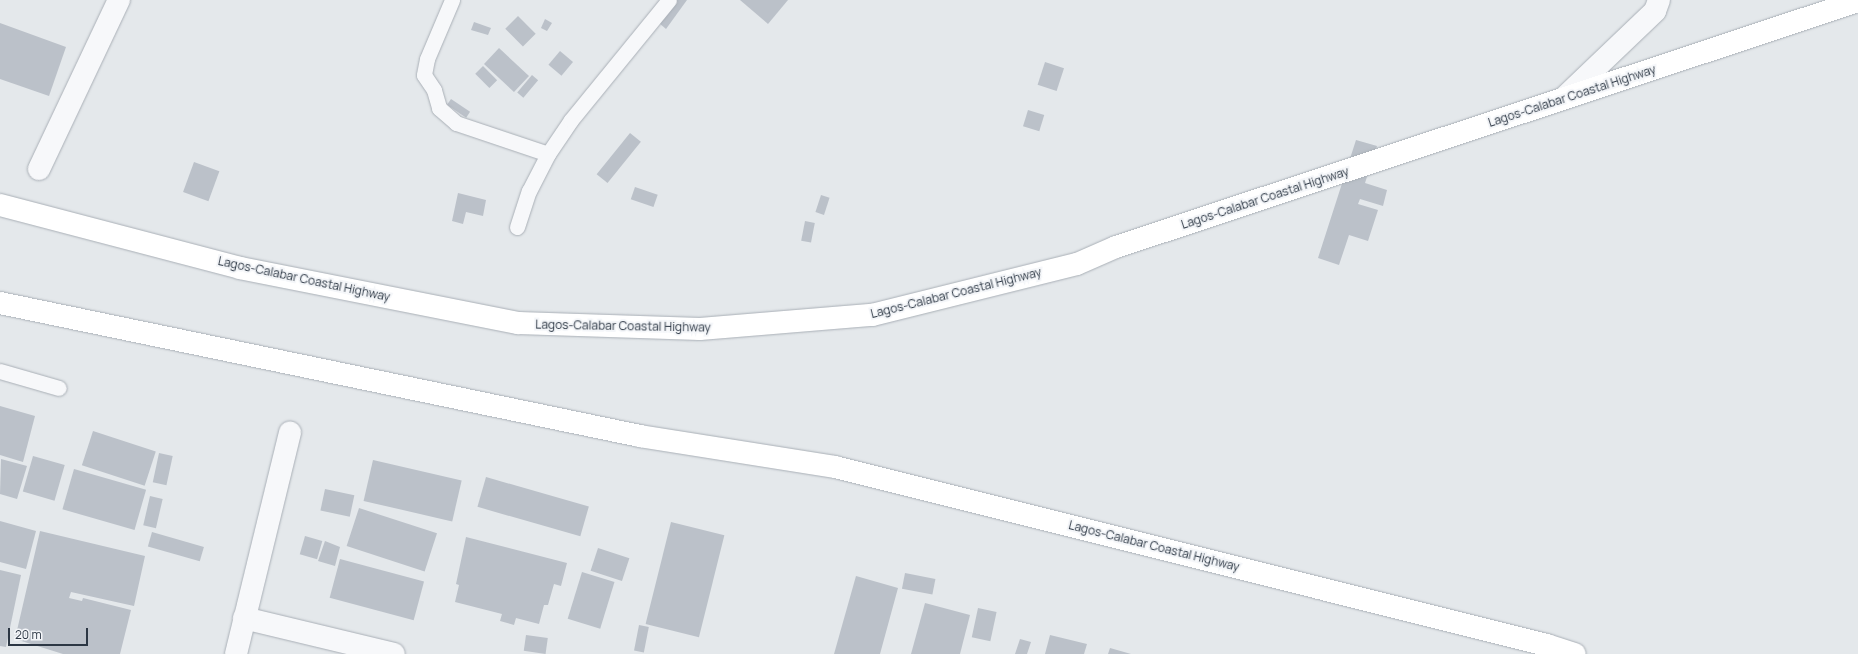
<!DOCTYPE html>
<style>
body{margin:0}
#map{position:relative;width:1858px;height:654px;overflow:hidden;background:#e4e8eb;font-family:Manrope,sans-serif}
div>[style]{position:absolute}
.building>*{inset:0;background:#bbc1c9;transform-origin:0 0}
.roads{filter:drop-shadow(0 0 1px #a9afb6) drop-shadow(0 0 1px #a9afb6)}
.lane>*{height:15px;margin:-7.5px;padding:0 7.5px;transform-origin:7.5px;border-radius:7.5px;background:#f7f8fa}
.street>*{height:22px;margin:-11px;padding:0 11px;transform-origin:11px;border-radius:11px;background:#f7f8fa}
.highway>*{height:22px;margin:-11px;padding:0 11px;transform-origin:11px;border-radius:11px;background:#fff}
span{translate:-50% -50%;white-space:nowrap;text-align:center;line-height:1.15;-webkit-text-stroke:4px #f4f6f9;paint-order:stroke}
.street-label{font-size:12px;color:#2c3744}
.scale{position:absolute;left:8px;top:628px;width:80px;height:18px;box-sizing:border-box;border:2px solid #2c3744;border-top:0;padding-left:5px;font-size:12px;line-height:14px;white-space:nowrap;color:#2c3744;-webkit-text-stroke:3px #f4f6f9;paint-order:stroke}
</style>
<div id="map">
<div class="building">
<div style="clip-path:polygon(675px 0,687px 0,666px 29px,659px 23px)"></div>
<div style="clip-path:polygon(740px 0,788px 0,768px 24px)"></div>
<div style="left:518px;top:16px;width:25px;height:18px;rotate:45deg"></div>
<div style="clip-path:polygon(545px 19px,552px 23px,547px 31px,541px 28px)"></div>
<div style="clip-path:polygon(474px 22px,491px 28px,488px 35px,471px 30px)"></div>
<div style="clip-path:polygon(0 23px,66px 47px,49px 96px,0 79px)"></div>
<div style="left:499px;top:48px;width:41px;height:22px;rotate:43deg"></div>
<div style="left:560px;top:51px;width:17px;height:18px;rotate:40deg"></div>
<div style="left:1045px;top:62px;width:20px;height:24px;rotate:18deg"></div>
<div style="left:483px;top:66px;width:20px;height:11px;rotate:45deg"></div>
<div style="left:532px;top:75px;width:8px;height:23px;rotate:40deg"></div>
<div style="left:451px;top:99px;width:23px;height:7px;rotate:34deg"></div>
<div style="left:1028px;top:110px;width:17px;height:17px;rotate:17deg"></div>
<div style="left:630px;top:133px;width:14px;height:53px;rotate:39deg"></div>
<div style="clip-path:polygon(1356px 140px,1377px 146px,1365px 183px,1387px 190px,1383px 206px,1360px 199px,1358px 204px,1378px 210px,1368px 241px,1349px 235px,1339px 265px,1318px 258px)"></div>
<div style="left:194px;top:162px;width:27px;height:32px;rotate:20deg"></div>
<div style="left:635px;top:187px;width:24px;height:13px;rotate:19deg"></div>
<div style="clip-path:polygon(458px 193px,486px 200px,483px 216px,466px 212px,463px 224px,452px 221px)"></div>
<div style="left:821px;top:195px;width:9px;height:18px;rotate:18deg"></div>
<div style="left:805px;top:221px;width:10px;height:20px;rotate:11deg"></div>
<div style="clip-path:polygon(0 406px,35px 416px,23px 462px,0 455px)"></div>
<div style="left:93px;top:431px;width:66px;height:36px;rotate:18deg"></div>
<div style="left:159px;top:453px;width:14px;height:30px;rotate:12deg"></div>
<div style="left:33px;top:456px;width:33px;height:37px;rotate:16deg"></div>
<div style="clip-path:polygon(1px 459px,27px 466px,17px 499px,0 494px)"></div>
<div style="left:373px;top:460px;width:91px;height:42px;rotate:13deg"></div>
<div style="left:74px;top:469px;width:75px;height:42px;rotate:16deg"></div>
<div style="left:486px;top:477px;width:107px;height:31px;rotate:16deg"></div>
<div style="left:325px;top:489px;width:30px;height:22px;rotate:12deg"></div>
<div style="left:150px;top:496px;width:13px;height:30px;rotate:13deg"></div>
<div style="left:359px;top:508px;width:82px;height:40px;rotate:18deg"></div>
<div style="clip-path:polygon(0 521px,36px 531px,26px 569px,0 562px)"></div>
<div style="left:671px;top:522px;width:55px;height:105px;rotate:14deg"></div>
<div style="clip-path:polygon(40px 531px,145px 556px,134px 606px,71px 592px,69px 598px,82px 601px,83px 598px,131px 610px,120px 654px,63px 654px,15px 639px)"></div>
<div style="left:152px;top:532px;width:54px;height:15px;rotate:16deg"></div>
<div style="left:305px;top:536px;width:18px;height:19px;rotate:16deg"></div>
<div style="clip-path:polygon(466px 537px,567px 563px,561px 586px,554px 584px,548px 605px,544px 605px,539px 624px,516px 618px,514px 625px,500px 621px,502px 614px,455px 602px,459px 585px,456px 584px)"></div>
<div style="clip-path:polygon(325px 541px,340px 547px,335px 566px,318px 561px)"></div>
<div style="left:598px;top:548px;width:33px;height:24px;rotate:18deg"></div>
<div style="left:340px;top:559px;width:87px;height:40px;rotate:15deg"></div>
<div style="clip-path:polygon(0 570px,21px 575px,6px 647px,0 646px)"></div>
<div style="left:582px;top:572px;width:34px;height:49px;rotate:17deg"></div>
<div style="left:905px;top:573px;width:31px;height:16px;rotate:11deg"></div>
<div style="clip-path:polygon(856px 576px,898px 588px,880px 654px,834px 654px)"></div>
<div style="clip-path:polygon(925px 603px,970px 615px,960px 654px,911px 654px)"></div>
<div style="left:978px;top:608px;width:19px;height:30px;rotate:12deg"></div>
<div style="left:639px;top:625px;width:10px;height:26px;rotate:11deg"></div>
<div style="left:526px;top:635px;width:22px;height:16px;rotate:8deg"></div>
<div style="clip-path:polygon(1050px 635px,1087px 644px,1084px 654px,1045px 654px)"></div>
<div style="clip-path:polygon(1020px 639px,1031px 642px,1027px 654px,1015px 654px)"></div>
<div style="clip-path:polygon(1110px 648px,1131px 654px,1108px 654px)"></div>
</div>
<div class="roads">
<div class="lane">
<div style="left:452px;top:0;width:64px;rotate:113deg"></div>
<div style="left:427px;top:59px;width:16px;rotate:101deg"></div>
<div style="left:424px;top:75px;width:18px;rotate:56deg"></div>
<div style="left:434px;top:90px;width:19px;rotate:74deg"></div>
<div style="left:439px;top:108px;width:23px;rotate:41deg"></div>
<div style="left:456px;top:123px;width:97px;rotate:18.6deg"></div>
<div style="left:517px;top:227px;width:38px;rotate:-72deg"></div>
<div style="left:529px;top:191px;width:42px;rotate:-62.8deg"></div>
<div style="left:548px;top:154px;width:41px;rotate:-55.9deg"></div>
<div style="left:571px;top:120px;width:155px;rotate:-50.8deg"></div>
<div style="left:0;top:371px;width:61px;rotate:16.1deg"></div>
</div>
<div class="street">
<div style="left:1564px;top:98px;width:126px;rotate:-43.7deg"></div>
<div style="left:1655px;top:11px;width:12px;rotate:-70deg"></div>
<div style="left:39px;top:169px;width:187px;rotate:-64.7deg"></div>
<div style="left:244px;top:618px;width:154px;rotate:13.5deg"></div>
<div style="left:236px;top:654px;width:228px;rotate:-76.3deg"></div>
</div>
<div class="highway">
<div style="left:0;top:205px;width:248px;rotate:14.7deg"></div>
<div style="left:240px;top:268px;width:283px;rotate:11.2deg"></div>
<div style="left:518px;top:323px;width:182px;rotate:1.9deg"></div>
<div style="left:700px;top:329px;width:173px;rotate:-4.7deg"></div>
<div style="left:872px;top:315px;width:211px;rotate:-14deg"></div>
<div style="left:1077px;top:264px;width:43px;rotate:-23.6deg"></div>
<div style="left:1116px;top:247px;width:782px;rotate:-18.34deg"></div>
<div style="left:0;top:303px;width:654px;rotate:11.74deg"></div>
<div style="left:640px;top:436px;width:197px;rotate:9deg"></div>
<div style="left:835px;top:467px;width:734px;rotate:14.04deg"></div>
<div style="left:1547px;top:645px;width:29px;rotate:18deg"></div>
</div>
</div>
<div class="street-label">
<span style="left:1572px;top:96px;rotate:-18deg">Lagos-Calabar Coastal Highway</span>
<span style="left:1265px;top:198px;rotate:-18deg">Lagos-Calabar Coastal Highway</span>
<span style="left:304px;top:279px;rotate:12deg">Lagos-Calabar Coastal Highway</span>
<span style="left:956px;top:293px;rotate:-14deg">Lagos-Calabar Coastal Highway</span>
<span style="left:623px;top:326px;rotate:1deg">Lagos-Calabar Coastal Highway</span>
<span style="left:1154px;top:546px;rotate:14deg">Lagos-Calabar Coastal Highway</span>
</div>
<div class="scale">20 m</div>
</div>
